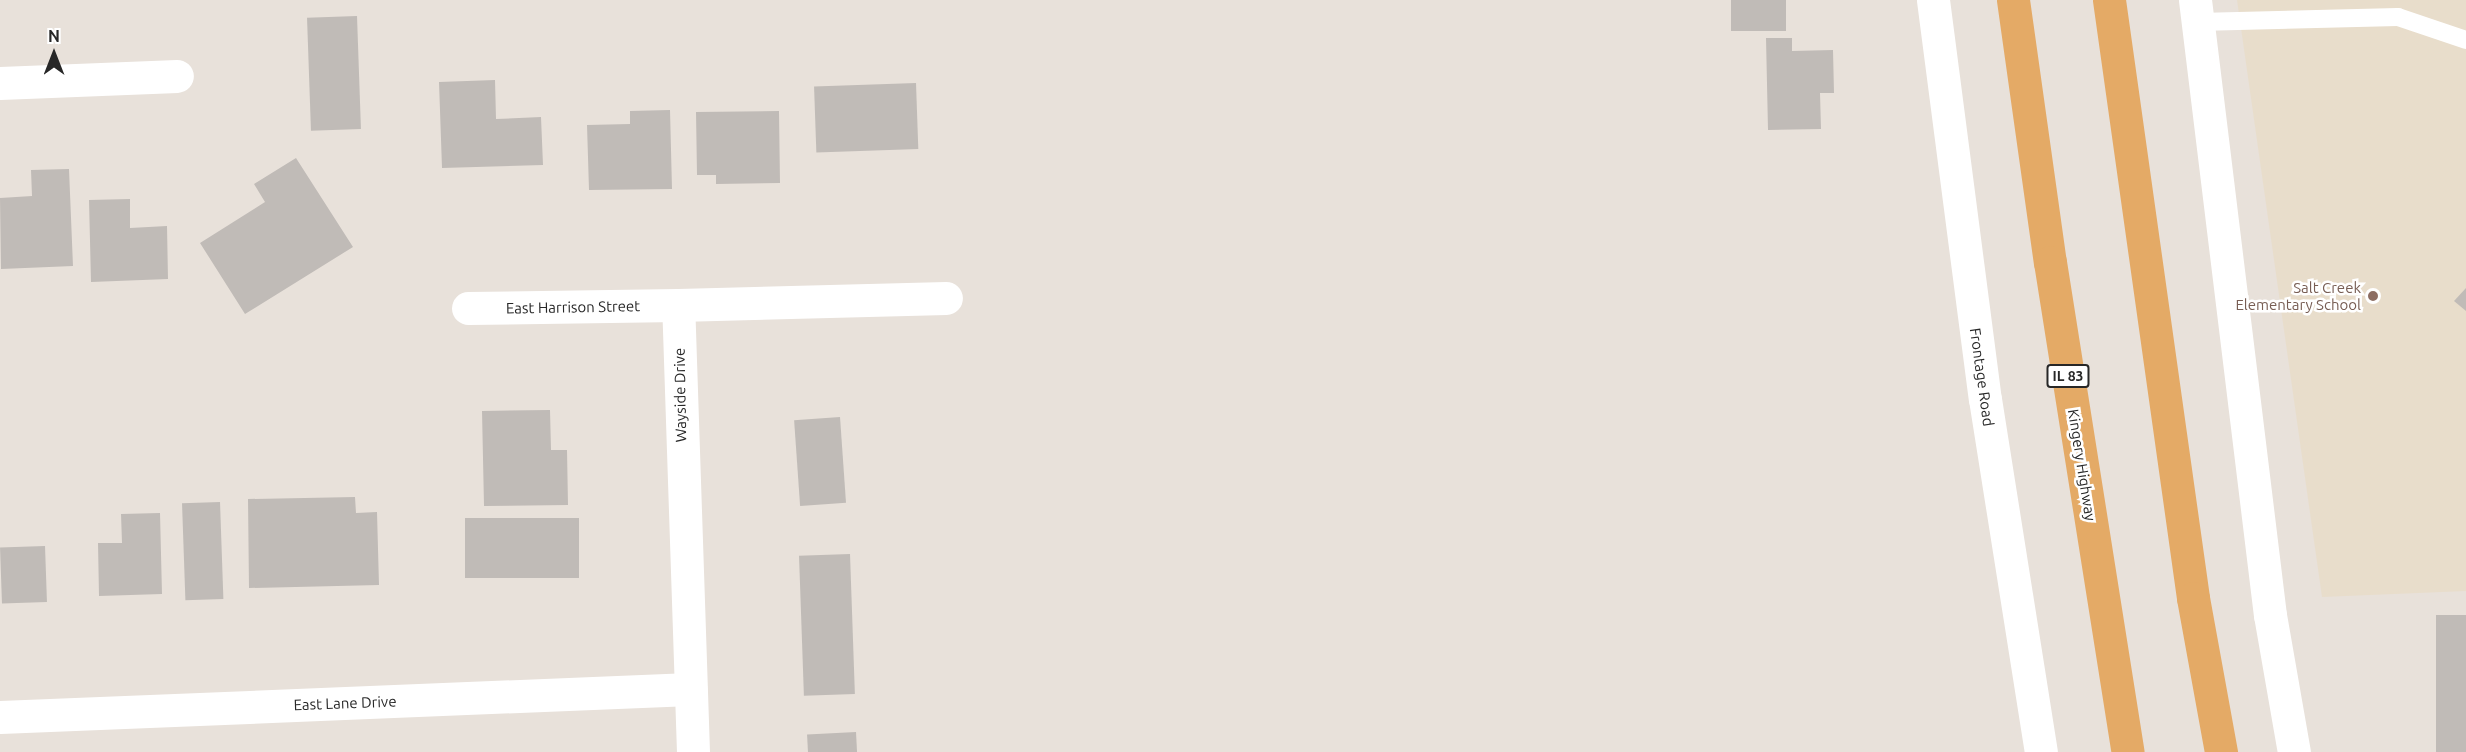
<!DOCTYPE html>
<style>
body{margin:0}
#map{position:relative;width:2466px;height:752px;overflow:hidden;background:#e8e1da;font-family:Ubuntu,sans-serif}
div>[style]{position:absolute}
.education>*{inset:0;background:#e8ddcb}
.building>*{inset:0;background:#c0bbb7;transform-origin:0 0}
.service>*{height:18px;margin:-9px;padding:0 9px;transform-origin:9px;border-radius:9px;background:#fff}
.minor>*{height:33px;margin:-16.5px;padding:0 16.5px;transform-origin:16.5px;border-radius:16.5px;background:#fff}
.trunk>*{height:33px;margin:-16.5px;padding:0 16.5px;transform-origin:16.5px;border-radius:16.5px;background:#e4aa66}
.dots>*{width:16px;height:16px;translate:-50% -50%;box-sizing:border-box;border:3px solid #fff;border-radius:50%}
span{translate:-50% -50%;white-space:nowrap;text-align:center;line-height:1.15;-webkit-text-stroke:5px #fff;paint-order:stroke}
.shield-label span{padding:2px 4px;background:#fff;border:2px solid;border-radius:4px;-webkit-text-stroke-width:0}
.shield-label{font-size:14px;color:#272727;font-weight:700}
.education-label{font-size:15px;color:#785e54}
.right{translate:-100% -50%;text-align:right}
.street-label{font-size:15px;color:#272727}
.north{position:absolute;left:24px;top:24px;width:60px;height:60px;-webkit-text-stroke:4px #fff;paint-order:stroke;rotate:0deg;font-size:16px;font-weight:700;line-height:24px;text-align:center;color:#272727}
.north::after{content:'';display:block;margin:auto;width:21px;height:27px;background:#272727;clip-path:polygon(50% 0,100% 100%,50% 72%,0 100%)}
</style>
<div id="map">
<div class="education">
<div style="clip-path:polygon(2237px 0,2466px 0,2466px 591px,2322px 597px)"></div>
</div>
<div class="building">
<div style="left:1731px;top:0;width:55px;height:31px"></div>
<div style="left:357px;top:16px;width:113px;height:50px;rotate:88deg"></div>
<div style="clip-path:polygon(1766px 38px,1792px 38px,1792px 51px,1833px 50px,1834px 93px,1820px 93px,1821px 129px,1768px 130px)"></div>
<div style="clip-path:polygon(495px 80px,496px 119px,541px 117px,543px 165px,442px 168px,439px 82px)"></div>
<div style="left:916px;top:83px;width:66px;height:102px;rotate:88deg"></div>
<div style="clip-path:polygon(670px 110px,672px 189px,589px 190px,587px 125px,630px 124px,630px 111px)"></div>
<div style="clip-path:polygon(779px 111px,780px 183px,716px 184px,716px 175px,697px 175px,696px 112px)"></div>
<div style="clip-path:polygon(296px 158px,353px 247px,245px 314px,200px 243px,265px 202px,254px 184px)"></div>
<div style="clip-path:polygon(69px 169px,73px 266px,1px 269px,0 198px,32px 196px,31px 170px)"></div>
<div style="clip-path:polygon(130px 199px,130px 228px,167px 226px,168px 279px,91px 282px,89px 200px)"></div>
<div style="clip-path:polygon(2466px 288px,2466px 311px,2454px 301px)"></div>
<div style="clip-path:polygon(550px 410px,551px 450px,567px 450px,568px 505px,484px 506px,482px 411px)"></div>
<div style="left:840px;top:417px;width:86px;height:46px;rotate:86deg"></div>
<div style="clip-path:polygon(355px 497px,356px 513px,377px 512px,379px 585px,249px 588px,248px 499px)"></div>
<div style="left:220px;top:502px;width:97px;height:38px;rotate:88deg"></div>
<div style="clip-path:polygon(160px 513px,162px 594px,99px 596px,98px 543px,122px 543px,121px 514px)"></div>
<div style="left:579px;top:518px;width:60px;height:114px;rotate:90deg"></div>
<div style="left:45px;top:546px;width:56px;height:45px;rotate:88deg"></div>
<div style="left:850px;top:554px;width:140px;height:51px;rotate:88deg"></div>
<div style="left:2466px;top:615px;width:137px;height:30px;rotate:90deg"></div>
<div style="left:856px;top:732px;width:20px;height:49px;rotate:87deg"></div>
</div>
<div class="service">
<div style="left:2198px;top:22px;width:200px;rotate:-1.4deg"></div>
<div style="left:2398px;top:17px;width:72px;rotate:18.7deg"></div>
</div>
<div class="minor">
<div style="left:1933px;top:0;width:402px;rotate:82.6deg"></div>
<div style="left:1985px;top:399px;width:357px;rotate:81deg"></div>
<div style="left:2195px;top:0;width:620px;rotate:83.05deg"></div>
<div style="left:2270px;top:615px;width:139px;rotate:80.1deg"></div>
<div style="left:0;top:83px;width:177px;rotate:-2.3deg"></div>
<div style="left:468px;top:308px;width:210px;rotate:-0.8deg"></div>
<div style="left:0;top:717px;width:691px;rotate:-2.32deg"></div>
<div style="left:693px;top:752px;width:447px;rotate:-91.9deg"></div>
<div style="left:678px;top:305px;width:268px;rotate:-1.5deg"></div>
</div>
<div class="trunk">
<div style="left:2013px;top:0;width:265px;rotate:82deg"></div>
<div style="left:2050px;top:262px;width:496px;rotate:81deg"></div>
<div style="left:2109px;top:0;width:604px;rotate:82deg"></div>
<div style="left:2193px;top:598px;width:157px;rotate:79.7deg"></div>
</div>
<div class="dots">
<div style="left:2373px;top:296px;background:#8d6e63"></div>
</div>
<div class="shield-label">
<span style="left:2068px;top:376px">IL 83</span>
</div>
<div class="education-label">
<span class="right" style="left:2361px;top:296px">Salt Creek<br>Elementary School</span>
</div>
<div class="street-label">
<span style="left:573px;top:307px;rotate:-1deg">East Harrison Street</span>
<span style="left:1982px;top:377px;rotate:82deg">Frontage Road</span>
<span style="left:680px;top:395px;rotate:-91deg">Wayside Drive</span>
<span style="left:2082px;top:465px;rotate:81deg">Kingery Highway</span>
<span style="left:345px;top:703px;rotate:-2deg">East Lane Drive</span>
</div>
<div class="north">N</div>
</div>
